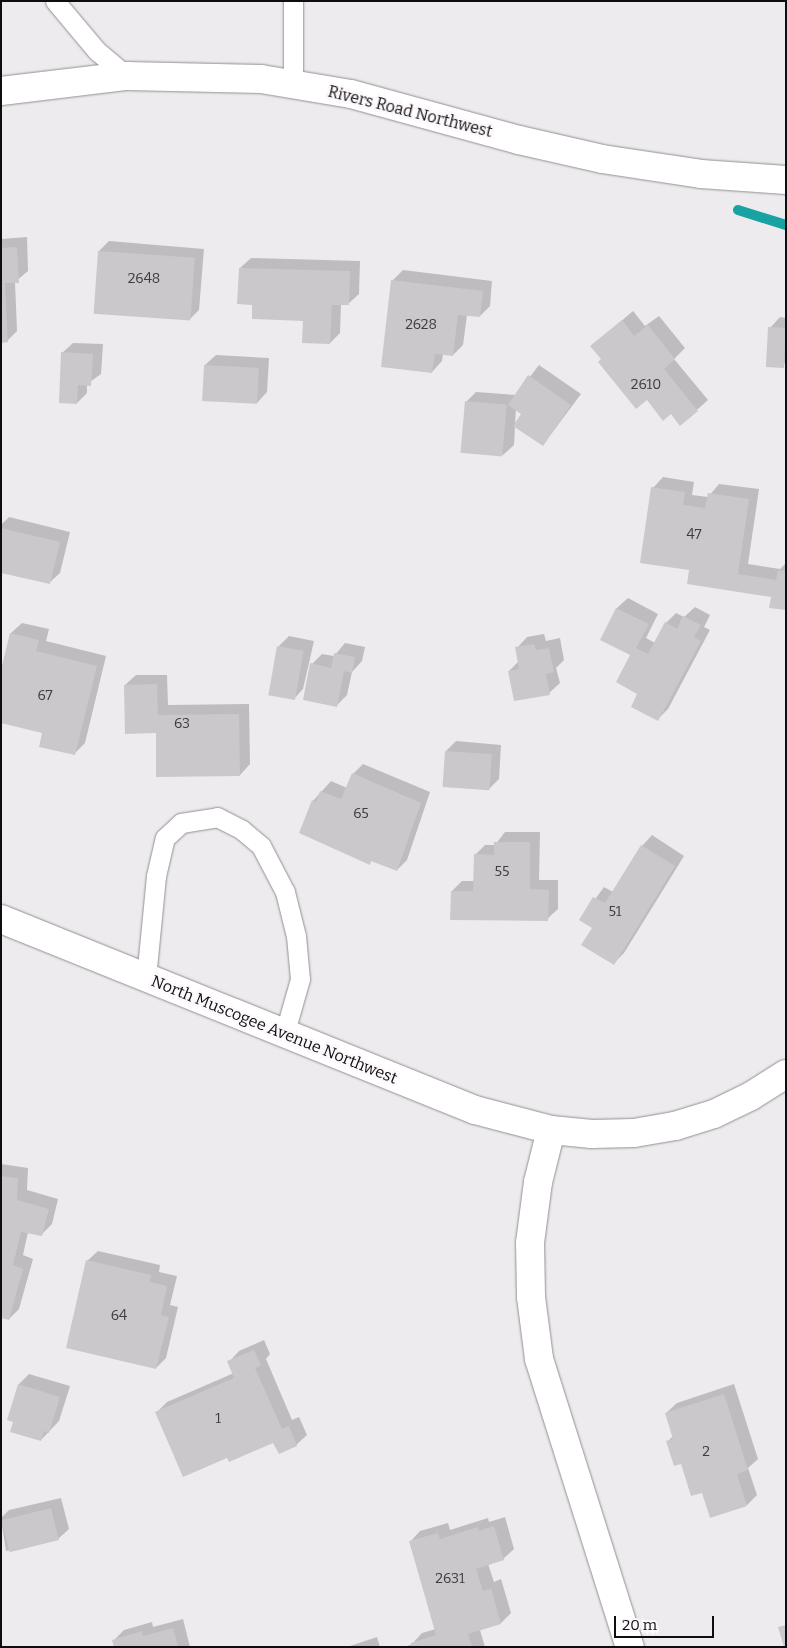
<!DOCTYPE html>
<style>
body{margin:0}
#map{position:relative;width:787px;height:1648px;overflow:hidden;background:#eeebef;font-family:Bitter,serif}
div>[style]{position:absolute}
.shadow>*{inset:0;background:#0003}
.stream>*{height:10px;margin:-5px;padding:0 5px;transform-origin:5px;border-radius:5px;background:#18a2a2}
.building>*{inset:0;background:#cbc8cb;transform-origin:0 0}
.roads{filter:drop-shadow(0 0 1px #928f93) drop-shadow(0 0 1px #928f93)}
.lane>*{height:19px;margin:-9.5px;padding:0 9.5px;transform-origin:9.5px;border-radius:9.5px;background:#fff}
.street>*{height:28px;margin:-14px;padding:0 14px;transform-origin:14px;border-radius:14px;background:#fff}
span{translate:-50% -50%;white-space:nowrap;text-align:center;line-height:1.15;-webkit-text-stroke:4.5px #fcf8fc;paint-order:stroke}
.number-label{font-size:14px;color:#3e3c3e}
.number-label span{-webkit-text-stroke-width:0}
.street-label{font-size:16px;color:#0f0e0f}
.frame{position:absolute;inset:0;border:2px solid #0f0e0f;pointer-events:none}
.scale{position:absolute;left:614px;top:1616px;width:100px;height:22px;box-sizing:border-box;border:2px solid #0f0e0f;border-top:0;padding-left:6px;font-size:15px;line-height:18px;white-space:nowrap;color:#0f0e0f;-webkit-text-stroke:4px #fcf8fc;paint-order:stroke}
</style>
<div id="map">
<div class="shadow">
<div style="clip-path:polygon(27px 237px,28px 271px,15px 282px,17px 331px,7px 341px,1px 341px,1px 239px)"></div>
<div style="clip-path:polygon(109px 241px,204px 249px,199px 310px,189px 320px,99px 251px)"></div>
<div style="clip-path:polygon(251px 258px,360px 261px,359px 294px,348px 304px,341px 304px,340px 333px,330px 343px,304px 319px,253px 304px,240px 268px)"></div>
<div style="clip-path:polygon(403px 270px,492px 281px,490px 306px,480px 316px,467px 315px,463px 345px,453px 355px,443px 354px,442px 361px,432px 372px,392px 281px)"></div>
<div style="clip-path:polygon(633px 311px,645px 326px,659px 316px,685px 348px,674px 359px,708px 400px,680px 425px,671px 413px,647px 399px,603px 359px,592px 346px)"></div>
<div style="clip-path:polygon(780px 317px,786px 318px,786px 367px,770px 328px)"></div>
<div style="clip-path:polygon(73px 343px,103px 344px,101px 374px,87px 384px,87px 393px,77px 403px,62px 353px)"></div>
<div style="clip-path:polygon(216px 355px,269px 358px,267px 392px,257px 403px,205px 365px)"></div>
<div style="clip-path:polygon(evenodd,539px 365px,581px 394px,543px 445px,515px 426px,514px 445px,503px 455px,466px 402px,476px 392px,516px 395px,539px 365px,516px 409px,523px 413px,515px 424px,516px 409px)"></div>
<div style="clip-path:polygon(663px 477px,694px 482px,692px 495px,708px 497px,719px 484px,759px 489px,748px 564px,780px 569px,786px 563px,786px 609px,772px 596px,691px 569px,653px 488px)"></div>
<div style="clip-path:polygon(9px 517px,70px 532px,60px 573px,49px 583px,1px 572px,1px 525px)"></div>
<div style="clip-path:polygon(628px 598px,658px 614px,646px 638px,655px 643px,666px 623px,676px 613px,684px 617px,695px 607px,710px 615px,704px 627px,710px 630px,668px 709px,658px 719px,639px 693px,631px 655px,601px 639px,617px 608px)"></div>
<div style="clip-path:polygon(22px 623px,49px 629px,46px 641px,106px 656px,85px 743px,75px 753px,11px 633px)"></div>
<div style="clip-path:polygon(544px 634px,546px 641px,560px 638px,564px 660px,556px 668px,560px 683px,549px 693px,509px 671px,519px 661px,517px 648px,527px 637px)"></div>
<div style="clip-path:polygon(289px 636px,314px 641px,303px 689px,293px 700px,279px 646px)"></div>
<div style="clip-path:polygon(345px 643px,365px 647px,362px 661px,352px 672px,347px 695px,336px 706px,312px 664px,322px 654px,334px 656px)"></div>
<div style="clip-path:polygon(136px 675px,167px 675px,168px 705px,249px 704px,250px 764px,240px 775px,157px 732px,125px 685px)"></div>
<div style="clip-path:polygon(456px 741px,501px 745px,499px 779px,488px 790px,446px 751px)"></div>
<div style="clip-path:polygon(363px 764px,430px 792px,407px 860px,397px 870px,372px 860px,369px 863px,313px 801px,331px 781px,347px 788px,353px 774px)"></div>
<div style="clip-path:polygon(505px 832px,540px 832px,539px 880px,558px 880px,558px 909px,547px 919px,452px 891px,462px 881px,475px 881px,475px 855px,485px 845px,495px 845px)"></div>
<div style="clip-path:polygon(652px 835px,684px 856px,624px 953px,614px 963px,594px 927px,580px 920px,604px 887px,613px 892px,642px 846px)"></div>
<div style="clip-path:polygon(1px 1164px,28px 1168px,27px 1190px,58px 1199px,52px 1224px,41px 1235px,28px 1232px,23px 1255px,33px 1259px,19px 1309px,9px 1319px,1px 1317px)"></div>
<div style="clip-path:polygon(98px 1251px,160px 1265px,159px 1272px,177px 1276px,170px 1305px,178px 1307px,166px 1358px,156px 1368px,87px 1261px)"></div>
<div style="clip-path:polygon(264px 1340px,270px 1354px,266px 1359px,292px 1420px,299px 1417px,307px 1435px,296px 1445px,274px 1441px,228px 1456px,156px 1413px,167px 1402px,234px 1373px,229px 1362px,239px 1351px)"></div>
<div style="clip-path:polygon(29px 1374px,70px 1386px,59px 1421px,41px 1440px,14px 1421px,19px 1384px)"></div>
<div style="clip-path:polygon(734px 1384px,758px 1459px,748px 1468px,757px 1495px,747px 1505px,702px 1492px,667px 1442px,673px 1436px,666px 1413px,677px 1403px)"></div>
<div style="clip-path:polygon(61px 1498px,69px 1529px,58px 1539px,6px 1551px,1px 1518px,9px 1510px)"></div>
<div style="clip-path:polygon(505px 1517px,514px 1549px,503px 1559px,488px 1564px,494px 1582px,501px 1579px,511px 1613px,501px 1623px,480px 1630px,485px 1647px,405px 1647px,412px 1644px,422px 1633px,436px 1629px,410px 1542px,420px 1531px,448px 1523px,450px 1530px,488px 1518px,489px 1522px)"></div>
<div style="clip-path:polygon(183px 1619px,190px 1647px,116px 1647px,114px 1640px,124px 1630px,152px 1622px,153px 1627px)"></div>
<div style="clip-path:polygon(377px 1637px,380px 1647px,347px 1647px)"></div>
</div>
<div class="stream">
<div style="left:738px;top:210px;width:50px;rotate:17.4deg"></div>
</div>
<div class="building">
<div style="clip-path:polygon(17px 247px,19px 283px,5px 283px,8px 342px,1px 343px,1px 248px)"></div>
<div style="left:98px;top:251px;width:97px;height:63px;rotate:4deg"></div>
<div style="clip-path:polygon(239px 268px,350px 271px,349px 305px,332px 305px,330px 344px,302px 343px,303px 321px,252px 319px,252px 305px,237px 304px)"></div>
<div style="clip-path:polygon(391px 280px,483px 291px,480px 317px,458px 315px,453px 356px,435px 354px,432px 373px,381px 367px)"></div>
<div style="clip-path:polygon(622px 320px,634px 336px,648px 325px,675px 359px,664px 369px,698px 411px,680px 426px,671px 414px,663px 421px,647px 400px,636px 409px,598px 362px,601px 359px,590px 346px)"></div>
<div style="left:768px;top:327px;width:18px;height:40px;rotate:3deg"></div>
<div style="clip-path:polygon(61px 352px,93px 354px,91px 386px,78px 385px,77px 404px,59px 403px)"></div>
<div style="left:204px;top:365px;width:55px;height:36px;rotate:3deg"></div>
<div style="clip-path:polygon(528px 375px,571px 405px,543px 446px,513px 426px,521px 414px,508px 405px)"></div>
<div style="left:465px;top:401px;width:42px;height:52px;rotate:5deg"></div>
<div style="clip-path:polygon(651px 487px,685px 492px,683px 505px,705px 508px,708px 493px,749px 499px,738px 574px,776px 580px,778px 570px,786px 571px,786px 610px,769px 608px,771px 597px,687px 584px,689px 570px,640px 563px)"></div>
<div style="clip-path:polygon(1px 528px,60px 542px,50px 584px,1px 573px)"></div>
<div style="clip-path:polygon(616px 608px,649px 624px,636px 648px,648px 654px,665px 622px,677px 629px,683px 616px,701px 625px,694px 637px,701px 641px,658px 721px,631px 707px,637px 694px,616px 682px,630px 655px,600px 640px)"></div>
<div style="clip-path:polygon(10px 633px,39px 640px,36px 651px,97px 666px,75px 755px,39px 747px,42px 733px,1px 723px,1px 669px)"></div>
<div style="clip-path:polygon(534px 644px,536px 650px,549px 648px,554px 672px,546px 674px,550px 695px,514px 701px,508px 671px,519px 669px,515px 647px)"></div>
<div style="left:277px;top:646px;width:27px;height:50px;rotate:10deg"></div>
<div style="clip-path:polygon(334px 653px,355px 657px,352px 673px,344px 671px,337px 707px,303px 700px,310px 663px,331px 668px)"></div>
<div style="clip-path:polygon(157px 684px,158px 715px,239px 714px,240px 776px,156px 777px,156px 733px,125px 734px,124px 685px)"></div>
<div style="left:445px;top:751px;width:47px;height:36px;rotate:4deg"></div>
<div style="clip-path:polygon(352px 773px,421px 803px,397px 871px,371px 861px,370px 865px,299px 833px,312px 800px,316px 802px,320px 791px,341px 799px)"></div>
<div style="clip-path:polygon(494px 842px,530px 842px,530px 889px,549px 890px,548px 921px,450px 920px,451px 891px,473px 891px,474px 854px,494px 855px)"></div>
<div style="clip-path:polygon(641px 845px,675px 866px,614px 965px,581px 945px,592px 928px,579px 920px,593px 897px,605px 903px)"></div>
<div style="clip-path:polygon(1px 1176px,18px 1178px,17px 1200px,49px 1209px,42px 1236px,21px 1232px,13px 1265px,23px 1269px,9px 1320px,1px 1318px)"></div>
<div style="clip-path:polygon(86px 1260px,151px 1275px,150px 1282px,167px 1286px,161px 1315px,169px 1317px,156px 1369px,66px 1348px)"></div>
<div style="clip-path:polygon(254px 1350px,261px 1365px,255px 1368px,282px 1429px,289px 1426px,297px 1446px,279px 1454px,273px 1443px,229px 1462px,227px 1458px,183px 1477px,155px 1412px,234px 1378px,227px 1361px)"></div>
<div style="clip-path:polygon(18px 1384px,60px 1397px,49px 1433px,44px 1431px,41px 1441px,10px 1432px,13px 1422px,7px 1420px)"></div>
<div style="clip-path:polygon(724px 1394px,748px 1470px,737px 1474px,747px 1506px,710px 1518px,702px 1493px,691px 1496px,681px 1464px,674px 1466px,666px 1441px,673px 1439px,665px 1413px)"></div>
<div style="left:51px;top:1508px;width:33px;height:51px;rotate:76deg"></div>
<div style="clip-path:polygon(494px 1526px,504px 1560px,476px 1569px,483px 1591px,491px 1589px,501px 1624px,468px 1634px,472px 1647px,412px 1647px,411px 1643px,436px 1635px,409px 1541px,438px 1533px,440px 1539px,478px 1527px,479px 1531px)"></div>
<div style="clip-path:polygon(786px 1625px,786px 1647px,784px 1647px,778px 1627px)"></div>
<div style="clip-path:polygon(173px 1628px,178px 1647px,114px 1647px,112px 1640px,142px 1631px,143px 1636px)"></div>
</div>
<div class="roads">
<div class="lane">
<div style="left:55px;top:1px;width:65px;rotate:50deg"></div>
<div style="left:97px;top:51px;width:39px;rotate:40deg"></div>
<div style="left:293px;top:1px;width:84px;rotate:90deg"></div>
<div style="left:146px;top:978px;width:102px;rotate:-84.4deg"></div>
<div style="left:156px;top:876px;width:39px;rotate:-77deg"></div>
<div style="left:165px;top:838px;width:22px;rotate:-43deg"></div>
<div style="left:181px;top:823px;width:36px;rotate:-9deg"></div>
<div style="left:217px;top:817px;width:28px;rotate:27deg"></div>
<div style="left:242px;top:830px;width:25px;rotate:40deg"></div>
<div style="left:261px;top:846px;width:52px;rotate:62.4deg"></div>
<div style="left:285px;top:892px;width:45px;rotate:76deg"></div>
<div style="left:296px;top:936px;width:43px;rotate:84.7deg"></div>
<div style="left:300px;top:979px;width:58px;rotate:105.9deg"></div>
</div>
<div class="street">
<div style="left:1px;top:91px;width:127px;rotate:-6.8deg"></div>
<div style="left:127px;top:76px;width:134px;rotate:1.3deg"></div>
<div style="left:261px;top:79px;width:91px;rotate:9.5deg"></div>
<div style="left:351px;top:94px;width:174px;rotate:15.3deg"></div>
<div style="left:519px;top:140px;width:85px;rotate:12.9deg"></div>
<div style="left:602px;top:159px;width:100px;rotate:8.6deg"></div>
<div style="left:701px;top:174px;width:85px;rotate:4deg"></div>
<div style="left:1px;top:919px;width:511px;rotate:21.95deg"></div>
<div style="left:475px;top:1110px;width:79px;rotate:14.7deg"></div>
<div style="left:551px;top:1130px;width:41px;rotate:5.6deg"></div>
<div style="left:592px;top:1134px;width:42px;rotate:-1.4deg"></div>
<div style="left:634px;top:1133px;width:42px;rotate:-9.7deg"></div>
<div style="left:675px;top:1126px;width:41px;rotate:-17.1deg"></div>
<div style="left:714px;top:1114px;width:41px;rotate:-25.9deg"></div>
<div style="left:751px;top:1096px;width:41px;rotate:-32.2deg"></div>
<div style="left:551px;top:1130px;width:54px;rotate:104deg"></div>
<div style="left:538px;top:1182px;width:62px;rotate:97.5deg"></div>
<div style="left:530px;top:1243px;width:54px;rotate:88.9deg"></div>
<div style="left:531px;top:1297px;width:63px;rotate:82.6deg"></div>
<div style="left:539px;top:1359px;width:302px;rotate:72.5deg"></div>
</div>
</div>
<div class="number-label">
<span style="left:144px;top:279px">2648</span>
<span style="left:421px;top:325px">2628</span>
<span style="left:646px;top:385px">2610</span>
<span style="left:694px;top:535px">47</span>
<span style="left:45px;top:696px">67</span>
<span style="left:182px;top:724px">63</span>
<span style="left:361px;top:814px">65</span>
<span style="left:502px;top:872px">55</span>
<span style="left:615px;top:912px">51</span>
<span style="left:119px;top:1316px">64</span>
<span style="left:218px;top:1419px">1</span>
<span style="left:706px;top:1452px">2</span>
<span style="left:450px;top:1579px">2631</span>
</div>
<div class="street-label">
<span style="left:410px;top:112px;rotate:14deg">Rivers Road Northwest</span>
<span style="left:274px;top:1030px;rotate:22deg">North Muscogee Avenue Northwest</span>
</div>
<div class="frame"></div>
<div class="scale">20 m</div>
</div>
